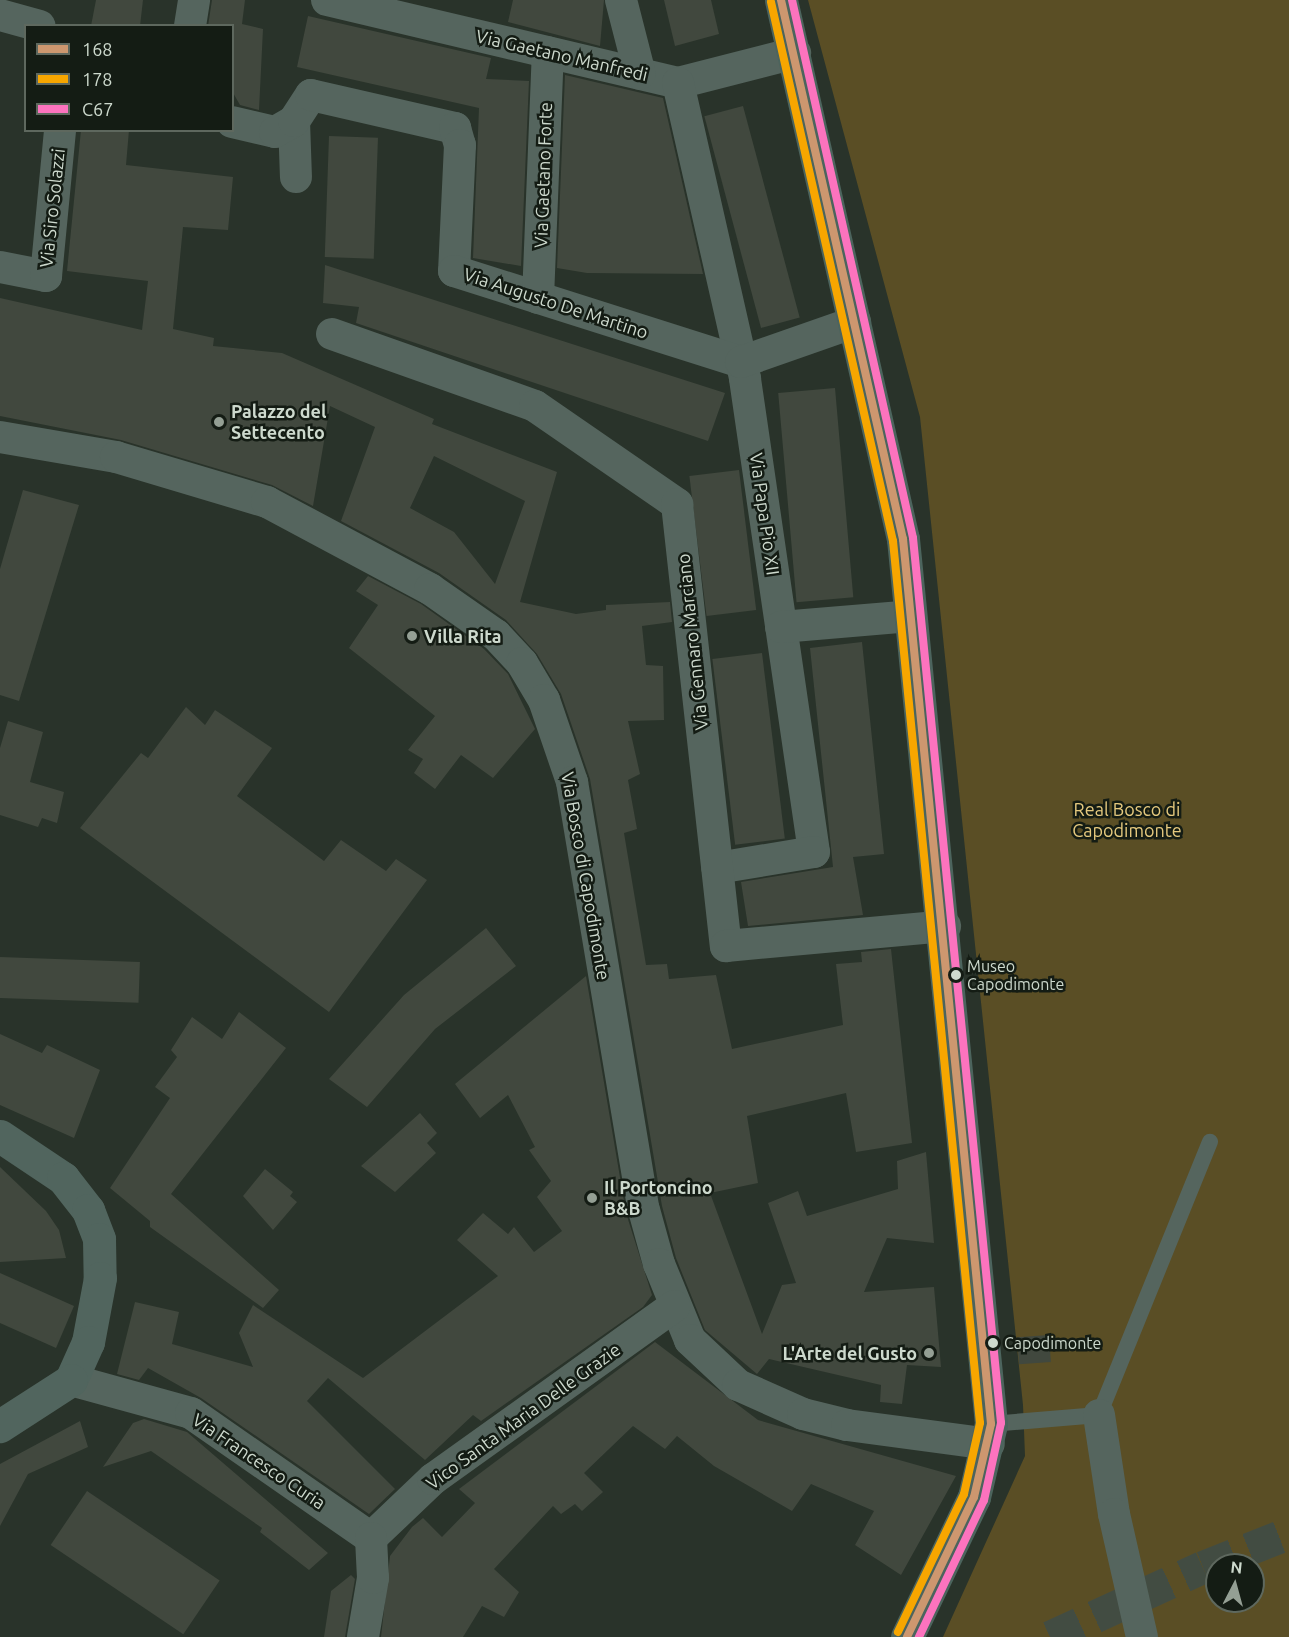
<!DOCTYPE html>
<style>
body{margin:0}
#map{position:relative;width:1289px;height:1637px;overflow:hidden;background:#29332a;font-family:Ubuntu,sans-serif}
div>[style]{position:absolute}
.green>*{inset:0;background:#5a4e25}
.building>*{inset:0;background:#41483e;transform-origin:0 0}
.highway-tunnel>*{height:33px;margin-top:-16.5px;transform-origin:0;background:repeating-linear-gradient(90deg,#424c42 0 33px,transparent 0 49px)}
.lane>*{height:16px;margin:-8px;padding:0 8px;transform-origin:8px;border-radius:8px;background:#55655e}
.street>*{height:32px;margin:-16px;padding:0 16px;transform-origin:16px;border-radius:16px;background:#55655e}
.secondary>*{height:33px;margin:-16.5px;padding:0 16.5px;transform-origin:16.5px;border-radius:16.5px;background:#51655e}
.primary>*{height:33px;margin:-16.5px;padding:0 16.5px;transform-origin:16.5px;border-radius:16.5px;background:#4c645d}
.bus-1>*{height:8px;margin:-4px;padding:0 4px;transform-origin:4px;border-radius:4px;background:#cd976f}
.bus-2>*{height:8px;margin:-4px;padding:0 4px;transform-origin:4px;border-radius:4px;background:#f7a600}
.bus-3>*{height:8px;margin:-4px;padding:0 4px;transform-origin:4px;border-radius:4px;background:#fc73be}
.dots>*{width:16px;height:16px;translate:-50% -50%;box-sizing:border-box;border:3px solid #141c14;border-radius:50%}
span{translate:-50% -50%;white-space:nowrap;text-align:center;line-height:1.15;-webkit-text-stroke:5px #141c14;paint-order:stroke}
.bus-label{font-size:16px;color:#cdd9cd}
.left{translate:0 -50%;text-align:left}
.street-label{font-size:18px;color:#cdd9cd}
.poi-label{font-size:18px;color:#cdd9cd;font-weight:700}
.right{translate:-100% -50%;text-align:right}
.park-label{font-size:18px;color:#e5c97e}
.legend{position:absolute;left:24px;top:24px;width:210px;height:108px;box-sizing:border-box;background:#141c14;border:2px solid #5e685e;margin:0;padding:8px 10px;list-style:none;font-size:18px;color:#cdd9cd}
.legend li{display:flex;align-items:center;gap:12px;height:30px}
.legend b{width:30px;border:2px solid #5e685e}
.north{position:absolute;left:1205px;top:1553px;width:60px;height:60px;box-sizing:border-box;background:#141c14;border:2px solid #5e685e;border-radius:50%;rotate:6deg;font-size:16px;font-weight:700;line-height:24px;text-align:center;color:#cdd9cd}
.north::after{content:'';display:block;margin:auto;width:21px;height:27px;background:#949f94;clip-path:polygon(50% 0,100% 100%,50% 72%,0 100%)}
</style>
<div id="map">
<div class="green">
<div style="clip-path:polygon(evenodd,808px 0,1289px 0,1289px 1637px,943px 1637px,1025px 1456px,1023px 1405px,920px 417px,808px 0,1217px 1565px,1253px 1565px,1253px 1601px,1217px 1601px,1217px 1565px)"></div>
</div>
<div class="building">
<div style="clip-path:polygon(96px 0,143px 0,140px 26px,91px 26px)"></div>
<div style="clip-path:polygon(212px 0,245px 0,242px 24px,263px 29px,259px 110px,240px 105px,232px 91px,232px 26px,208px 26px)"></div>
<div style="clip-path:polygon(513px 0,604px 0,600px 46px,508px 22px)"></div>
<div style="clip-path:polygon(664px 0,711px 0,719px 34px,675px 46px)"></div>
<div style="clip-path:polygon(308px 16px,491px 58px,486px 79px,529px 81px,521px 266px,473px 258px,479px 108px,297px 67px)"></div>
<div style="clip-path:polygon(565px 75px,663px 98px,703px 274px,587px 273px,557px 268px)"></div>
<div style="left:743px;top:106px;width:219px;height:40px;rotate:75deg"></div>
<div style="clip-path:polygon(evenodd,81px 130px,129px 130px,126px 165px,233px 177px,228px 230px,183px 227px,173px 329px,214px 338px,213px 346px,282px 353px,434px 419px,432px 424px,557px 472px,520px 602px,576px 614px,606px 610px,606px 605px,670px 602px,672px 622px,642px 626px,646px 665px,663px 666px,664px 720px,628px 721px,640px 774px,628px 780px,637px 829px,624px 833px,646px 965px,667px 964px,669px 979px,716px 975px,732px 1049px,843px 1025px,836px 964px,862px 962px,861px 952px,891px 949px,912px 1143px,856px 1152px,846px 1093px,747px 1116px,758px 1183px,710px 1193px,762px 1334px,782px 1285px,796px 1283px,768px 1203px,798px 1191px,807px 1216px,898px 1189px,897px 1161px,926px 1152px,934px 1243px,887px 1238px,864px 1292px,934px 1287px,941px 1367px,907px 1365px,902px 1404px,880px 1402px,881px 1385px,769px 1359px,757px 1374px,705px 1330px,676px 1258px,662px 1206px,590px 779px,561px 694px,537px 654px,506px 620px,439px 573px,341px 521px,375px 427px,330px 406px,313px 506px,272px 485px,121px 440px,0 416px,0 298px,142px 330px,148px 281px,67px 271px,81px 130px,434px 456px,525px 501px,495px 584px,454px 532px,410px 508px,434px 456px)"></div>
<div style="left:329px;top:136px;width:49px;height:121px;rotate:2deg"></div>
<div style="clip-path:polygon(325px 265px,725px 393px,708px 441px,356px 323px,359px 307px,323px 303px)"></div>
<div style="left:835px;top:388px;width:210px;height:57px;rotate:85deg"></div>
<div style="left:739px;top:470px;width:141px;height:50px;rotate:83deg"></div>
<div style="clip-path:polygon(23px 490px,79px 505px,19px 701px,0 695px,0 569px)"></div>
<div style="clip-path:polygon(368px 576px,421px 604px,484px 649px,508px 674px,535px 729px,493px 778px,461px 755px,435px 789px,414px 773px,423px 759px,408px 750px,435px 716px,349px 648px,378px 605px,356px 591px)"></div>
<div style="clip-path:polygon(862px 642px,884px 854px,853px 857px,863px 915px,748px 926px,741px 882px,833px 867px,810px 648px)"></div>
<div style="left:762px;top:653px;width:187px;height:50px;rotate:83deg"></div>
<div style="clip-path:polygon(186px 707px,205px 725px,215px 710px,272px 748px,237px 796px,324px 861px,341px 840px,386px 871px,396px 859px,427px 880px,329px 1012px,80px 828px,141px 753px,148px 758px)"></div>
<div style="clip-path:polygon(8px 721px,43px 732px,30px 782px,64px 792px,57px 823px,42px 818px,38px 827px,0 815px,0 748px)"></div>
<div style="clip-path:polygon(486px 928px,516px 966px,435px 1029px,367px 1107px,329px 1079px,404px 995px)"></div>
<div style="left:0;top:957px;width:140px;height:41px;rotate:2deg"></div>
<div style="clip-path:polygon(586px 976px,626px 1213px,652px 1295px,643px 1307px,481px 1421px,473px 1415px,425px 1460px,328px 1378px,307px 1401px,395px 1489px,369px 1514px,201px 1398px,148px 1368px,139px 1380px,117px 1374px,135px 1302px,179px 1312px,172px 1344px,253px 1367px,239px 1333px,253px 1305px,363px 1378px,498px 1276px,457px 1240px,483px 1213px,508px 1234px,514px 1227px,534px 1252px,562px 1231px,537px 1197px,551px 1181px,529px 1150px,535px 1147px,508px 1095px,480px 1118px,455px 1084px)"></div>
<div style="clip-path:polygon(239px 1012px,286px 1048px,171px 1194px,279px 1290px,263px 1308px,150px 1227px,150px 1221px,110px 1188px,170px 1098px,155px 1087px,177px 1057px,171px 1050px,192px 1017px,222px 1039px)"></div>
<div style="clip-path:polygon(0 1034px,42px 1053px,47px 1045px,100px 1070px,74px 1138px,0 1105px)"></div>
<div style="clip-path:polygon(420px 1113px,437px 1133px,427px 1143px,436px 1153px,395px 1192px,361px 1166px)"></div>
<div style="clip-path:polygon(0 1167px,46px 1211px,59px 1230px,66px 1258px,0 1262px)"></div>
<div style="clip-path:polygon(265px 1169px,293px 1192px,290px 1196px,297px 1202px,273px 1230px,243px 1196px)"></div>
<div style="clip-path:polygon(0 1273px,74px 1306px,56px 1348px,0 1323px)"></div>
<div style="left:1049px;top:1335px;width:27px;height:32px;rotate:86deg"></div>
<div style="clip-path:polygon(655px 1342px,758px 1420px,956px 1476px,901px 1575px,855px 1545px,874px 1511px,811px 1484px,792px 1511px,714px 1466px,677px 1436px,665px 1449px,633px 1426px,584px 1473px,603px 1492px,582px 1511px,575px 1504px,561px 1514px,553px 1506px,494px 1569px,519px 1592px,504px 1617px,482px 1606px,463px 1637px,381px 1637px,390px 1556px,412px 1527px,423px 1518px,442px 1537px,475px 1503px,459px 1489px)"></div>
<div style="clip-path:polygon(144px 1419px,187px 1432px,328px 1553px,309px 1570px,260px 1532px,262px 1528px,151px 1451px,103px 1467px,133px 1423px)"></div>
<div style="clip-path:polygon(80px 1421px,88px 1447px,28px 1474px,0 1526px,0 1464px)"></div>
<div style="left:87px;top:1491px;width:160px;height:65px;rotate:34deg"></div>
<div style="clip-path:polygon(351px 1575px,355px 1579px,345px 1637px,324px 1637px,331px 1591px)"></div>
</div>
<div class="highway-tunnel">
<div style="left:1050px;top:1637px;width:168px;rotate:-24.6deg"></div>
<div style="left:1203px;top:1567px;width:92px;rotate:-21.6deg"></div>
</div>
<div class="lane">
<div style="left:991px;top:1424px;width:108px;rotate:-4.8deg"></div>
<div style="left:1099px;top:1415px;width:295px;rotate:-67.9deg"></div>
</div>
<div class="street">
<div style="left:327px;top:0;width:361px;rotate:13.3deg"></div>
<div style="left:678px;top:83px;width:121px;rotate:-14.4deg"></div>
<div style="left:621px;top:0;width:76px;rotate:75.6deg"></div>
<div style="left:0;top:15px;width:41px;rotate:15.4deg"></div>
<div style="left:190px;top:26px;width:26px;rotate:-81deg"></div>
<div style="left:678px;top:83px;width:303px;rotate:77.2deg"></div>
<div style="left:745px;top:379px;width:478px;rotate:81.7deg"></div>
<div style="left:814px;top:852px;width:98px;rotate:170.6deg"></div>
<div style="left:294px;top:121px;width:56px;rotate:88deg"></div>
<div style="left:232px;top:122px;width:44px;rotate:13.1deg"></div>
<div style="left:275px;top:132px;width:22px;rotate:-30deg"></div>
<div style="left:294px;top:121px;width:31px;rotate:-57deg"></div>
<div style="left:311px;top:95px;width:148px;rotate:12.9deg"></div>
<div style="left:455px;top:128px;width:18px;rotate:74deg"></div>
<div style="left:460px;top:145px;width:126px;rotate:92.7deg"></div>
<div style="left:454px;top:271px;width:301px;rotate:17.6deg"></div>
<div style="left:741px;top:362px;width:121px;rotate:-19.3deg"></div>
<div style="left:0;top:267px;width:47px;rotate:11.1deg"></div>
<div style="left:46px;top:276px;width:147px;rotate:-84.5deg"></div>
<div style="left:538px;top:298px;width:246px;rotate:-87.7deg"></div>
<div style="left:332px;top:334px;width:215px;rotate:19.5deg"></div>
<div style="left:535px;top:406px;width:173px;rotate:34.6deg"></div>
<div style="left:677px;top:504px;width:445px;rotate:83.7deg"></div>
<div style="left:726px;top:946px;width:220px;rotate:-5.2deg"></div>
<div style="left:0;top:437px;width:118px;rotate:9.8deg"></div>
<div style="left:116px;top:457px;width:158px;rotate:16.6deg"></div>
<div style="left:267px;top:502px;width:185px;rotate:28.1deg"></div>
<div style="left:430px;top:589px;width:80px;rotate:34.9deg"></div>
<div style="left:496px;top:635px;width:38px;rotate:47deg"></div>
<div style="left:522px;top:663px;width:43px;rotate:59.3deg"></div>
<div style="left:544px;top:700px;width:87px;rotate:71.1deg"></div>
<div style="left:572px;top:782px;width:434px;rotate:80.5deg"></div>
<div style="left:644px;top:1210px;width:56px;rotate:74.5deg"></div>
<div style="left:659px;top:1264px;width:82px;rotate:67.8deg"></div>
<div style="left:690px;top:1340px;width:66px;rotate:43.2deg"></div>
<div style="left:738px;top:1385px;width:71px;rotate:24deg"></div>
<div style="left:803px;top:1414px;width:45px;rotate:14deg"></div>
<div style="left:847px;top:1425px;width:143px;rotate:7.6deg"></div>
<div style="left:781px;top:627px;width:130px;rotate:-4.8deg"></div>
<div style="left:71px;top:1380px;width:124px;rotate:15.4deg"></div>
<div style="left:191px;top:1413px;width:219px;rotate:34.8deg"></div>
<div style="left:1099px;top:1415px;width:100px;rotate:81.4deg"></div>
<div style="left:1114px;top:1514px;width:126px;rotate:77.2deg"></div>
<div style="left:371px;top:1538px;width:86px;rotate:-43.6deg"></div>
<div style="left:433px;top:1479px;width:297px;rotate:-35.6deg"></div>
<div style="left:363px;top:1637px;width:60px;rotate:-80.4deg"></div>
<div style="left:373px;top:1578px;width:40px;rotate:-92.9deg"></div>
</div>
<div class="secondary">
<div style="left:0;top:1136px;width:76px;rotate:33.7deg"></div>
<div style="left:63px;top:1178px;width:41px;rotate:52deg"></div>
<div style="left:88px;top:1210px;width:31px;rotate:69deg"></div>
<div style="left:99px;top:1239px;width:39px;rotate:89deg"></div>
<div style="left:100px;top:1278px;width:65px;rotate:100.6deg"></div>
<div style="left:88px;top:1342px;width:42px;rotate:114.1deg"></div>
<div style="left:71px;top:1380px;width:85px;rotate:147.1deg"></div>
</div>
<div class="primary">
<div style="left:781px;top:0;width:553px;rotate:77.25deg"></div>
<div style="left:903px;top:539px;width:889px;rotate:84.32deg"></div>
<div style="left:991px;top:1424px;width:75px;rotate:103.1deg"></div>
<div style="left:974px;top:1497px;width:155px;rotate:115.6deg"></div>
</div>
<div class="bus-1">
<div style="left:781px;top:0;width:553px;rotate:77.25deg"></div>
<div style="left:903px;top:539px;width:889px;rotate:84.32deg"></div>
<div style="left:991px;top:1424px;width:75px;rotate:103.1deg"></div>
<div style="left:974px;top:1497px;width:155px;rotate:115.6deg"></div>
</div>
<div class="bus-2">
<div style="left:771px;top:2px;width:553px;rotate:77.25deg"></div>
<div style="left:893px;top:541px;width:886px;rotate:84.37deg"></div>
<div style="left:980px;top:1423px;width:73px;rotate:102.7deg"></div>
<div style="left:964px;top:1494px;width:153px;rotate:115.6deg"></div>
</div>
<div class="bus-3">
<div style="left:792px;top:0;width:551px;rotate:77.32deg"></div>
<div style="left:913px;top:538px;width:889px;rotate:84.32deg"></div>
<div style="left:1001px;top:1423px;width:79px;rotate:102.4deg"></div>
<div style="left:984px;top:1500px;width:152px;rotate:115.4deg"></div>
</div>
<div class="dots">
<div style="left:219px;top:422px;background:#949f94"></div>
<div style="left:412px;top:636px;background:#949f94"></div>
<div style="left:956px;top:975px;background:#cdd9cd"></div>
<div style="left:592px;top:1198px;background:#949f94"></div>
<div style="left:993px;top:1343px;background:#cdd9cd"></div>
<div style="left:929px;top:1353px;background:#949f94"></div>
</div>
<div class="bus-label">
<span class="left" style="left:967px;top:975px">Museo<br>Capodimonte</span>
<span class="left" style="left:1004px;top:1343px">Capodimonte</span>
</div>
<div class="street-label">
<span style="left:562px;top:55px;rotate:13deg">Via Gaetano Manfredi</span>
<span style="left:543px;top:175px;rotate:-88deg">Via Gaetano Forte</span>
<span style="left:52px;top:208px;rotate:-84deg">Via Siro Solazzi</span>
<span style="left:556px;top:303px;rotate:18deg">Via Augusto De Martino</span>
<span style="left:765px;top:514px;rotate:82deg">Via Papa Pio XII</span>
<span style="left:692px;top:642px;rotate:-96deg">Via Gennaro Marciano</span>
<span style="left:586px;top:876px;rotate:80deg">Via Bosco di Capodimonte</span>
<span style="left:523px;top:1416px;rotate:-36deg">Vico Santa Maria Delle Grazie</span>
<span style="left:259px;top:1461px;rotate:34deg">Via Francesco Curia</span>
</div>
<div class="poi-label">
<span class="left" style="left:231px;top:422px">Palazzo del<br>Settecento</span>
<span class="left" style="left:424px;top:636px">Villa Rita</span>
<span class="left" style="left:604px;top:1198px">Il Portoncino<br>B&amp;B</span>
<span class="right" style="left:917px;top:1353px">L'Arte del Gusto</span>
</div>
<div class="park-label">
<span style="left:1127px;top:820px">Real Bosco di<br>Capodimonte</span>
</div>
<ul class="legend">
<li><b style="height:8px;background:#cd976f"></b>168</li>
<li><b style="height:8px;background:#f7a600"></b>178</li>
<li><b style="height:8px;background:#fc73be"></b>C67</li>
</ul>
<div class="north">N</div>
</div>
